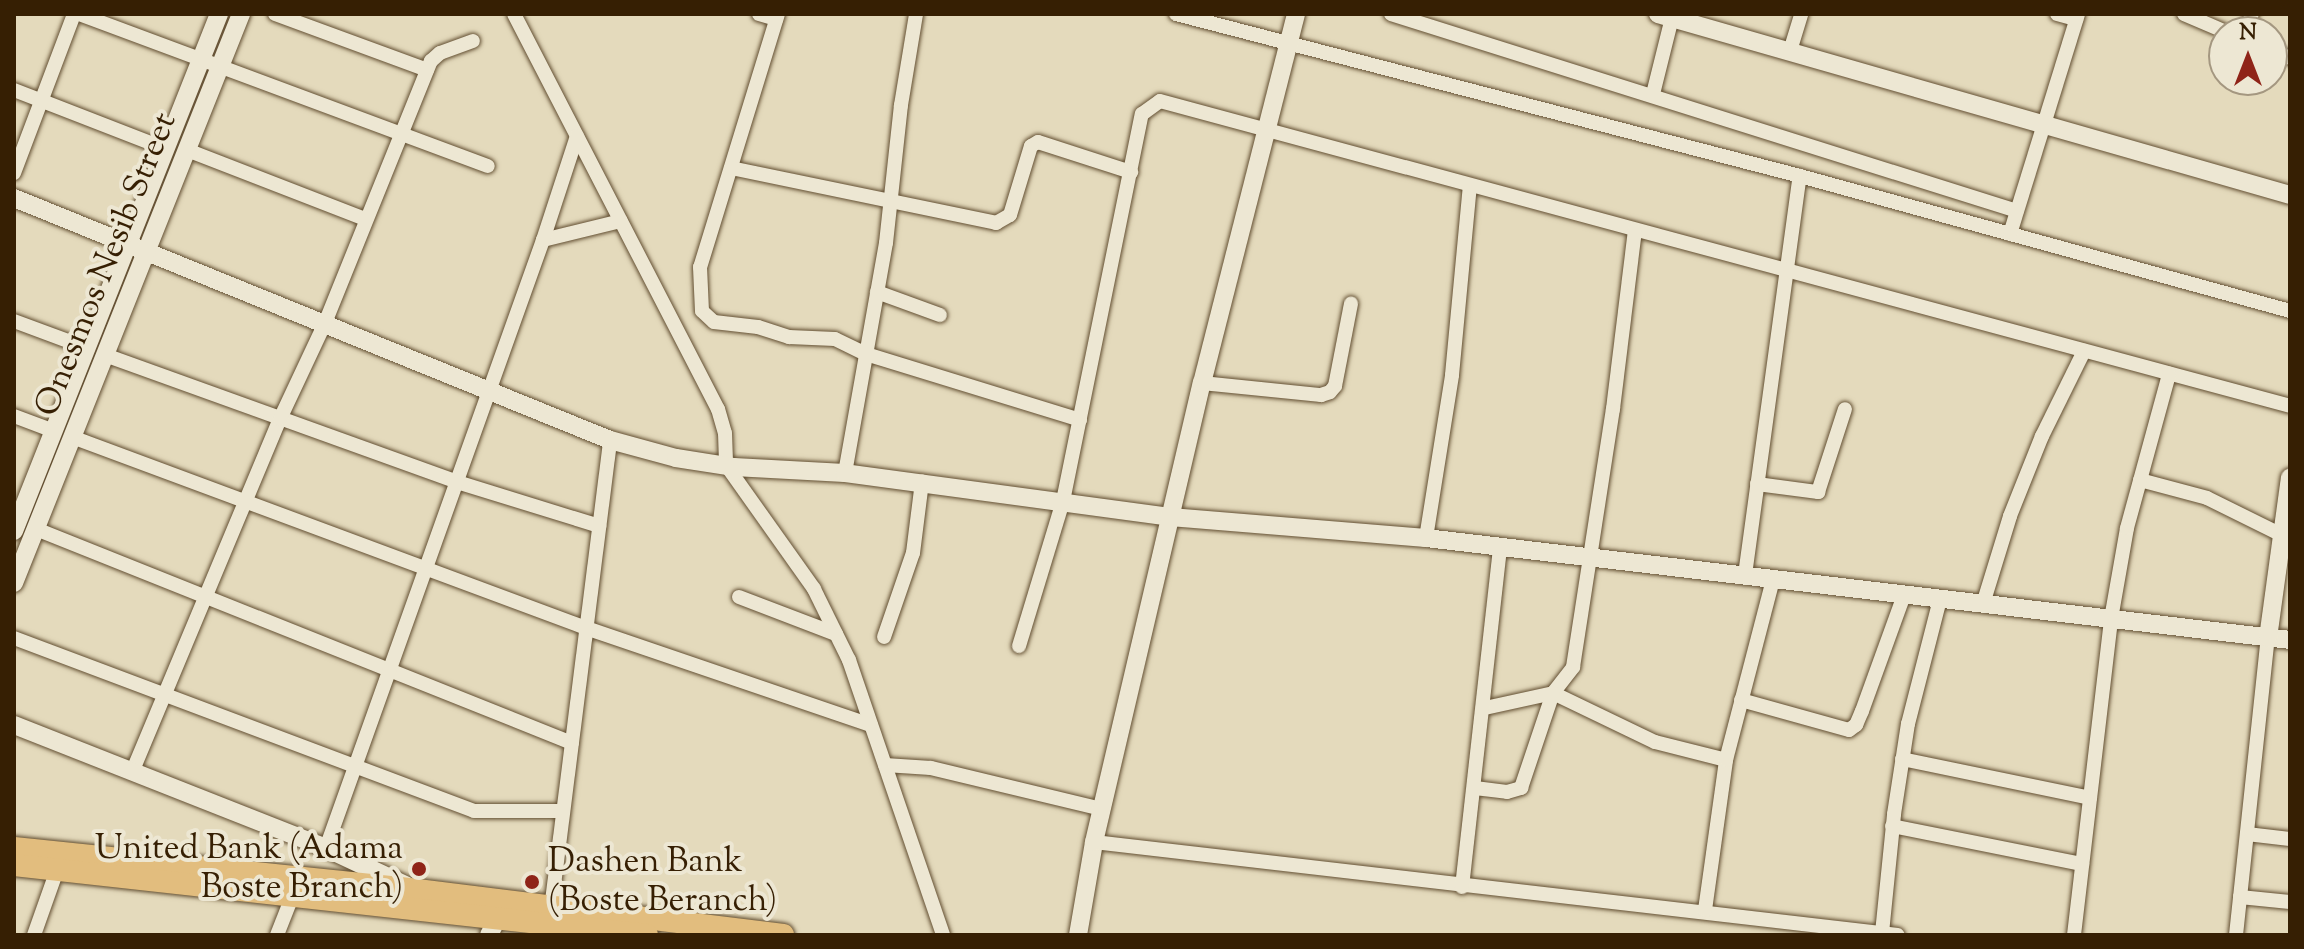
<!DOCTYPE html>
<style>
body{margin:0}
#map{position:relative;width:2304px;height:949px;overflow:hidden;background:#e4dabc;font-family:"Sorts Mill Goudy",serif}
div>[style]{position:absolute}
.roads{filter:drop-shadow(0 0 2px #624e31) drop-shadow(0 0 2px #624e31)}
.minor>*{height:14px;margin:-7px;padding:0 7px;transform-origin:7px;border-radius:7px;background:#ede7d3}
.tertiary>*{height:18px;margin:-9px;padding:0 9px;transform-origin:9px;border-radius:9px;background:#ede7d3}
.primary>*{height:22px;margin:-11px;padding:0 11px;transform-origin:11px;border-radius:11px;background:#e2bd7e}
.dots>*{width:22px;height:22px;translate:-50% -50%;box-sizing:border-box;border:4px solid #ede7d3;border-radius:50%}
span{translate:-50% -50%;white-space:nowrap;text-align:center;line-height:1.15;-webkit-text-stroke:8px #ede7d3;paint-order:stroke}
.street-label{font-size:34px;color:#361f03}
.poi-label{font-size:34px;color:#361f03}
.right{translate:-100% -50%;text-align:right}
.left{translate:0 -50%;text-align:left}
.frame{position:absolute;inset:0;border:16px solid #361f03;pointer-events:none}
.north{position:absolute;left:2208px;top:16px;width:80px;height:80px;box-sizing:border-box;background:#ede7d3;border:2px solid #a49780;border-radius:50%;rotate:0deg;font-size:22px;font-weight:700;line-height:32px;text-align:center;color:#361f03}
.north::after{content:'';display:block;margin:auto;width:28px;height:36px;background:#8f2418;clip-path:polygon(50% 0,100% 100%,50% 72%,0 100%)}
</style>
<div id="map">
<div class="roads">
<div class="minor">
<div style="left:79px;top:14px;width:436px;rotate:20.4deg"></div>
<div style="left:275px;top:14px;width:162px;rotate:20.2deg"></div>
<div style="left:514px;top:14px;width:445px;rotate:62.7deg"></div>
<div style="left:718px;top:409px;width:25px;rotate:74deg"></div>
<div style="left:725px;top:433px;width:32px;rotate:88deg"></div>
<div style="left:726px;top:465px;width:152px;rotate:54.6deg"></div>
<div style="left:814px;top:589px;width:79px;rotate:63.8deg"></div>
<div style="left:849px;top:660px;width:291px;rotate:71.1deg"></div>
<div style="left:759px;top:14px;width:18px;rotate:16deg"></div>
<div style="left:778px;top:14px;width:265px;rotate:107.1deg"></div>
<div style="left:700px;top:267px;width:44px;rotate:87.4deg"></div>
<div style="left:702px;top:311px;width:16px;rotate:43deg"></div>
<div style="left:714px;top:322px;width:44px;rotate:6.5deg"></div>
<div style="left:758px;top:327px;width:33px;rotate:18deg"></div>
<div style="left:789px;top:337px;width:46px;rotate:2.5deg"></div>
<div style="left:835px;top:339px;width:34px;rotate:26deg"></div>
<div style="left:866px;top:354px;width:224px;rotate:17.1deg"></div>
<div style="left:1176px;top:14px;width:645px;rotate:14.55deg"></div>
<div style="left:1800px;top:176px;width:508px;rotate:15.4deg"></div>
<div style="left:1391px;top:14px;width:656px;rotate:17.47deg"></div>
<div style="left:2057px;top:14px;width:20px;rotate:15deg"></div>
<div style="left:2184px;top:14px;width:46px;rotate:23.2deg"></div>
<div style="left:2246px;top:32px;width:19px;rotate:-72deg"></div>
<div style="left:1790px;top:51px;width:39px;rotate:-73deg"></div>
<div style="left:2272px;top:51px;width:19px;rotate:21deg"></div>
<div style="left:14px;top:90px;width:163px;rotate:21.2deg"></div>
<div style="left:1653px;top:94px;width:78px;rotate:-76deg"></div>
<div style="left:187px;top:150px;width:191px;rotate:21.2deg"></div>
<div style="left:731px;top:168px;width:271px;rotate:11.7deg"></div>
<div style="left:996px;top:223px;width:16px;rotate:-30deg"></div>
<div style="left:1010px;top:215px;width:72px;rotate:-73.1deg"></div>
<div style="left:1031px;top:146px;width:8px;rotate:-30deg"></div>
<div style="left:1038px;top:142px;width:98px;rotate:17.9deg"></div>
<div style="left:14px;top:173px;width:170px;rotate:-69.3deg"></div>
<div style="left:2010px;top:234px;width:230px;rotate:-72.8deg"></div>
<div style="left:543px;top:240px;width:80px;rotate:-13.7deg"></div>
<div style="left:877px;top:292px;width:67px;rotate:20.1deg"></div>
<div style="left:14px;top:321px;width:78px;rotate:20.3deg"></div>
<div style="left:105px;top:355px;width:374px;rotate:19.8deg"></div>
<div style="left:457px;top:482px;width:149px;rotate:17.2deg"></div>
<div style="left:1202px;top:383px;width:120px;rotate:5.8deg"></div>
<div style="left:1321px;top:395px;width:9px;rotate:-18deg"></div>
<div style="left:1330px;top:392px;width:8px;rotate:-50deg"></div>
<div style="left:1335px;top:386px;width:84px;rotate:-79deg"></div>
<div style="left:14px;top:416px;width:43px;rotate:20.6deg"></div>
<div style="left:72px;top:437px;width:548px;rotate:20.38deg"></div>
<div style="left:586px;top:628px;width:301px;rotate:18.8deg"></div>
<div style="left:845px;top:473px;width:234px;rotate:-79.9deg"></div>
<div style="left:886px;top:243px;width:139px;rotate:-83.8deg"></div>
<div style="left:901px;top:105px;width:92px;rotate:-80.6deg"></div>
<div style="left:2140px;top:480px;width:69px;rotate:15deg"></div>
<div style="left:2207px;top:498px;width:84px;rotate:26.3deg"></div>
<div style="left:1757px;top:484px;width:62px;rotate:7.5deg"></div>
<div style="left:1818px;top:492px;width:87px;rotate:-72deg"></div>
<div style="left:36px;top:529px;width:577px;rotate:21.76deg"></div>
<div style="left:1426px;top:538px;width:165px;rotate:-80.9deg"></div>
<div style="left:1452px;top:375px;width:190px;rotate:-84.6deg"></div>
<div style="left:1745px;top:575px;width:403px;rotate:-82.2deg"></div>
<div style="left:739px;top:597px;width:104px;rotate:20.9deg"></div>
<div style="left:1983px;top:604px;width:92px;rotate:-72.9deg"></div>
<div style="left:2010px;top:516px;width:86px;rotate:-68.2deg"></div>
<div style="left:2042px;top:436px;width:95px;rotate:-63.7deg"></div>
<div style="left:884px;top:637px;width:89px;rotate:-71deg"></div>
<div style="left:913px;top:553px;width:72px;rotate:-82.8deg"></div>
<div style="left:14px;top:638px;width:491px;rotate:20.6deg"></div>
<div style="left:474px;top:811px;width:89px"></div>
<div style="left:1019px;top:646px;width:152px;rotate:-73.1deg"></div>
<div style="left:1063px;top:501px;width:395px;rotate:-78.5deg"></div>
<div style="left:1142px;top:114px;width:22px;rotate:-36deg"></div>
<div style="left:1160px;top:101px;width:1170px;rotate:15.1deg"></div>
<div style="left:1553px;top:693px;width:113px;rotate:25.7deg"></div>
<div style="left:1655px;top:742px;width:73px;rotate:14.2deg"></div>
<div style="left:1741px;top:700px;width:112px;rotate:15.5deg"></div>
<div style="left:1849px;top:730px;width:9px;rotate:-36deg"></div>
<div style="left:1856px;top:725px;width:15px;rotate:-67deg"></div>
<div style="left:1862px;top:711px;width:123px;rotate:-70.1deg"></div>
<div style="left:1485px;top:708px;width:70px;rotate:-12.4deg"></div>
<div style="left:1553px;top:693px;width:33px;rotate:-52deg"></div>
<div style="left:1573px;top:667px;width:261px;rotate:-81.2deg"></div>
<div style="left:1613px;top:409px;width:179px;rotate:-83deg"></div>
<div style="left:1902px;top:759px;width:192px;rotate:11.7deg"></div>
<div style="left:885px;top:765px;width:46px;rotate:3.7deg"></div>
<div style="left:931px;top:768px;width:176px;rotate:13.5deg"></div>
<div style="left:133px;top:770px;width:381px;rotate:-67.3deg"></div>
<div style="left:280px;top:419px;width:106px;rotate:-64.9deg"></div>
<div style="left:325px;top:323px;width:283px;rotate:-68deg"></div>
<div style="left:431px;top:61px;width:12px;rotate:-42deg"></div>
<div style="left:440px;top:53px;width:35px;rotate:-20deg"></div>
<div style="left:1475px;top:788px;width:32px;rotate:7deg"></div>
<div style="left:1507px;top:792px;width:15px;rotate:-16deg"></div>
<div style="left:1521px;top:788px;width:100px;rotate:-71.4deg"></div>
<div style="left:1892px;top:826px;width:194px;rotate:11.3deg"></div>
<div style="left:2247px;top:834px;width:43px;rotate:6.6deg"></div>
<div style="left:1094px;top:842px;width:809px;rotate:6.6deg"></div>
<div style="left:326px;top:848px;width:646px;rotate:-70.36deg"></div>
<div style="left:543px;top:240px;width:109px;rotate:-71.9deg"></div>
<div style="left:1462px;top:887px;width:341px;rotate:-83.6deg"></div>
<div style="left:2240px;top:897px;width:50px;rotate:5.7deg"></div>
<div style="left:551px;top:909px;width:473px;rotate:-82.8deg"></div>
<div style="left:1705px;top:910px;width:151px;rotate:-82deg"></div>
<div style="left:1726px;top:760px;width:186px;rotate:-75.4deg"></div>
<div style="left:1882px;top:933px;width:120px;rotate:-84.2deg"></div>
<div style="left:1894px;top:814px;width:91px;rotate:-81.2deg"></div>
<div style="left:1908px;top:724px;width:129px;rotate:-75.6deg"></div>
<div style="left:34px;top:935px;width:69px;rotate:-70.5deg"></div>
<div style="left:277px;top:935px;width:41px;rotate:-68.5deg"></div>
<div style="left:2074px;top:935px;width:318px;rotate:-83.3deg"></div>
<div style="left:2111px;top:619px;width:92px;rotate:-80deg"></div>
<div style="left:2127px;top:528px;width:160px;rotate:-74.7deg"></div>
<div style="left:2236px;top:935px;width:299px;rotate:-83.9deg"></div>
</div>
<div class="tertiary">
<div style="left:1658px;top:14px;width:657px;rotate:15.98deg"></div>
<div style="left:14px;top:198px;width:643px;rotate:22.1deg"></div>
<div style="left:610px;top:440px;width:68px;rotate:15.3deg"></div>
<div style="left:676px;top:458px;width:59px;rotate:8.8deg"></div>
<div style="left:734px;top:467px;width:111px;rotate:3.1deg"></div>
<div style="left:845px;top:473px;width:328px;rotate:7.7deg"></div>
<div style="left:1170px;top:517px;width:257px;rotate:4.7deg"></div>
<div style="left:1426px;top:538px;width:870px;rotate:6.73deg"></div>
<div style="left:14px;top:531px;width:556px;rotate:-68.37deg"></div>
<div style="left:14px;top:583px;width:613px;rotate:-68.25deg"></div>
<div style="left:2268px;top:638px;width:162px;rotate:-82.2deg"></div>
<div style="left:14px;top:725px;width:335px;rotate:21.5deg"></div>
<div style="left:326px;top:848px;width:89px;rotate:25.1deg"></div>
<div style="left:489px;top:935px;width:18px;rotate:-63deg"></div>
<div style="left:1078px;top:935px;width:94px;rotate:-80.2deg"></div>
<div style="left:1094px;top:842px;width:472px;rotate:-76.8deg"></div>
<div style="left:1202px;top:383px;width:381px;rotate:-75.7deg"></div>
</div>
<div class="primary">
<div style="left:14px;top:848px;width:405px;rotate:5.9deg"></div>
<div style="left:417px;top:890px;width:369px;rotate:7deg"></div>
<div style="left:14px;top:865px;width:637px;rotate:6.31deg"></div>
</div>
</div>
<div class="dots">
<div style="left:419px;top:869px;background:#8f2418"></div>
<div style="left:532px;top:882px;background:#8f2418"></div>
</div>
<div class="street-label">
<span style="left:107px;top:265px;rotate:-68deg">Onesmos Nesib Street</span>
</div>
<div class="poi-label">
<span class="right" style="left:403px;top:869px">United Bank (Adama<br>Boste Branch)</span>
<span class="left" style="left:548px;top:882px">Dashen Bank<br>(Boste Beranch)</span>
</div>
<div class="frame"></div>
<div class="north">N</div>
</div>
